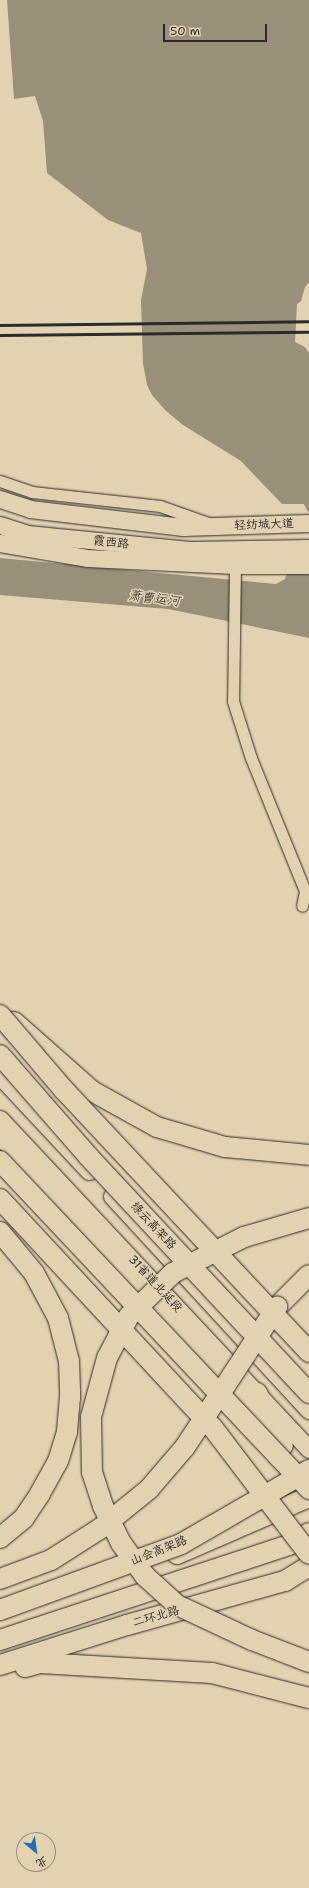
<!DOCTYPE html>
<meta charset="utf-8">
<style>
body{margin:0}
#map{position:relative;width:309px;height:1888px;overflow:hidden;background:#e3d2af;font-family:"Shantell Sans","LXGW WenKai TC",sans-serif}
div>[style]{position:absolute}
.water>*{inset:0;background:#9a907a}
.stream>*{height:4px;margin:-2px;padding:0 2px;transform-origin:2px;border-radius:2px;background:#9a907a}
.roads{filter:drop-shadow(0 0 1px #2b2b2b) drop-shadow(0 0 1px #2b2b2b)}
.street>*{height:11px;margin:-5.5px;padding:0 5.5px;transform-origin:5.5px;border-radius:5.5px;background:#e3d2af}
.primary>*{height:17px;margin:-8.5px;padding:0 8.5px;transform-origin:8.5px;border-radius:8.5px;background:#e3d2af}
.highway>*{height:20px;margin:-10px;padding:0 10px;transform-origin:10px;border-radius:10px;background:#e3d2af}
.rail>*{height:3px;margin:-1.5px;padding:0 1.5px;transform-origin:1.5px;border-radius:1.5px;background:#2b2b2b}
.bridges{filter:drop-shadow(0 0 1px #2b2b2b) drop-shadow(0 0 1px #2b2b2b)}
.highway-bridge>*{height:20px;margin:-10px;padding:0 10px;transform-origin:10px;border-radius:10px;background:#e3d2af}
span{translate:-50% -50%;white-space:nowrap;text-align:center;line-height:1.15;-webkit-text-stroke:3px #e3d2af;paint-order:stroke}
.street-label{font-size:12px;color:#2b2b2b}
.water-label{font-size:13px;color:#47443f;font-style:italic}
.north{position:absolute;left:16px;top:1832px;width:40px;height:40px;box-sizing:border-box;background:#e3d2af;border:1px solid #998f7a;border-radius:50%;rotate:151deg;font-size:11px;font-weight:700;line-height:16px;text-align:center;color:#2b2b2b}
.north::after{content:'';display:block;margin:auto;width:14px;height:18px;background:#1f6fb2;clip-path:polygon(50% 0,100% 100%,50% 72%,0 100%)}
.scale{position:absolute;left:163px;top:24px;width:104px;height:18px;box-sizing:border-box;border:2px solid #2b2b2b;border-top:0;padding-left:5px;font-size:12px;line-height:14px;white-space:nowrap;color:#2b2b2b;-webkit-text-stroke:3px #e3d2af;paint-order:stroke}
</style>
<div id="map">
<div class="water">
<div style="clip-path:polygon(7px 0,309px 0,309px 282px,305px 287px,301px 301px,297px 304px,295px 342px,305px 347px,309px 353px,309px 504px,282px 504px,241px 461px,183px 425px,166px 411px,152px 395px,147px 385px,143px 363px,141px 300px,147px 269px,141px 233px,108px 220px,47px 173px,43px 121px,35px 96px,14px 99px)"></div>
<div style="clip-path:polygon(0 558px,276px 584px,285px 579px,287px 574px,309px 573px,309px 638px,168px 609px,0 595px)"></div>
</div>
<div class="stream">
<div style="left:304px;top:500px;width:11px;rotate:63deg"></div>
</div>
<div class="roads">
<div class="street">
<div style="left:0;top:481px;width:34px;rotate:19deg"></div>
<div style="left:32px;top:492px;width:129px;rotate:6.2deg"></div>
<div style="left:160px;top:506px;width:51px;rotate:19.5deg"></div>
<div style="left:235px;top:565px;width:136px;rotate:90.8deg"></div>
<div style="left:233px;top:701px;width:60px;rotate:72.5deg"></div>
<div style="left:251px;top:758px;width:144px;rotate:67.9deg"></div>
<div style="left:305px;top:891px;width:15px;rotate:101deg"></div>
</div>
<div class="primary">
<div style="left:0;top:499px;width:32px;rotate:18deg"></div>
<div style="left:30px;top:509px;width:154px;rotate:6.7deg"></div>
<div style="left:183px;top:527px;width:126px;rotate:-1.8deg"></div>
<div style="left:0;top:525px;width:28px;rotate:18deg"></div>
<div style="left:27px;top:534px;width:163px;rotate:5.6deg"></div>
<div style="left:189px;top:550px;width:120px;rotate:-1deg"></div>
<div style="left:0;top:543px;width:88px;rotate:9.8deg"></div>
<div style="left:87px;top:558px;width:148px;rotate:2.7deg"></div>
<div style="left:235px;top:565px;width:74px"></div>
<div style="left:0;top:1076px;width:130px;rotate:46.9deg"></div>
<div style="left:0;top:1119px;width:452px;rotate:46.9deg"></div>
<div style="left:112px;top:1196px;width:291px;rotate:47.4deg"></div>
</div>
<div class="highway">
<div style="left:14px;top:1022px;width:104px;rotate:41.5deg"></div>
<div style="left:92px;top:1091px;width:74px;rotate:29deg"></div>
<div style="left:157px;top:1127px;width:71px;rotate:16.4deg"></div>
<div style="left:225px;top:1147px;width:84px;rotate:5.4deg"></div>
<div style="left:0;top:1134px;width:421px;rotate:47.8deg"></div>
<div style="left:0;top:1232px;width:53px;rotate:50.3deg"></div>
<div style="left:34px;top:1273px;width:51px;rotate:61.9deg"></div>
<div style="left:58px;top:1318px;width:44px;rotate:75.7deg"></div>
<div style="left:69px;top:1361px;width:36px;rotate:88deg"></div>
<div style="left:70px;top:1397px;width:35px;rotate:95deg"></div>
<div style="left:67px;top:1432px;width:30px;rotate:107deg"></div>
<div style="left:58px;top:1461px;width:38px;rotate:119deg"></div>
<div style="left:40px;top:1494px;width:29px;rotate:124deg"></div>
<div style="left:24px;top:1518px;width:31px;rotate:140deg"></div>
<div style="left:277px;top:1307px;width:45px;rotate:-45deg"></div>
<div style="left:257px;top:1393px;width:34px;rotate:64deg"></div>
<div style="left:177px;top:1554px;width:144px;rotate:-23.4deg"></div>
<div style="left:0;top:1640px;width:304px;rotate:-18.2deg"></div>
<div style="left:289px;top:1545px;width:23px;rotate:-31deg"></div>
<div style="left:0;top:1665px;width:133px;rotate:-17.5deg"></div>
<div style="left:127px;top:1625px;width:164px;rotate:-15.6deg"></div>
<div style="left:285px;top:1581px;width:28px;rotate:-32deg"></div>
<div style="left:25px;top:1667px;width:16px;rotate:-15deg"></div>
<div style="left:40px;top:1663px;width:172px;rotate:3.3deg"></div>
<div style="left:212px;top:1673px;width:100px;rotate:14.5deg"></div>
</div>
</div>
<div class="rail">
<div style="left:0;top:325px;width:309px;rotate:-0.7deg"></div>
<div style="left:0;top:335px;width:309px;rotate:-0.6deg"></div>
</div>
<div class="bridges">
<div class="highway-bridge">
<div style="left:0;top:1015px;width:99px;rotate:49.5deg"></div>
<div style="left:64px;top:1090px;width:359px;rotate:46.9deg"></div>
<div style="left:0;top:1055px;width:134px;rotate:48.9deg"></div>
<div style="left:88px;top:1156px;width:324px;rotate:47deg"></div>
<div style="left:0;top:1161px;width:451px;rotate:46.7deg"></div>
<div style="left:0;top:1199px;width:313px;rotate:47.1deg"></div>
<div style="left:213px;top:1428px;width:158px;rotate:52.7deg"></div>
<div style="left:309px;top:1218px;width:68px;rotate:163.7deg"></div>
<div style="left:244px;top:1237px;width:80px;rotate:153.1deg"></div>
<div style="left:173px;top:1273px;width:62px;rotate:135.7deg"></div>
<div style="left:129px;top:1316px;width:47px;rotate:117.6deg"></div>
<div style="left:107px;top:1358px;width:61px;rotate:105.2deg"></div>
<div style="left:91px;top:1417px;width:55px;rotate:89deg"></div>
<div style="left:92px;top:1472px;width:36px;rotate:72deg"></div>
<div style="left:103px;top:1506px;width:41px;rotate:64.1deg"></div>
<div style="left:121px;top:1543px;width:41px;rotate:54deg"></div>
<div style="left:145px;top:1576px;width:43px;rotate:42.2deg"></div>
<div style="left:177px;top:1605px;width:83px;rotate:25deg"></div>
<div style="left:252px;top:1640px;width:61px;rotate:21.1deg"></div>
<div style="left:0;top:1579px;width:54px;rotate:-20.4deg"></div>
<div style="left:51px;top:1560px;width:59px;rotate:-32.6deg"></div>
<div style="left:101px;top:1528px;width:62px;rotate:-39.1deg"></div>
<div style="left:149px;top:1489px;width:55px;rotate:-49.4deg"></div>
<div style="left:185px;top:1447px;width:168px;rotate:-56.7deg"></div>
<div style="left:0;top:1610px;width:193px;rotate:-20deg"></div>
<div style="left:181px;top:1544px;width:148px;rotate:-30deg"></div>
</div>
</div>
<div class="street-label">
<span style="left:264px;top:525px;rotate:-2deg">轻纺城大道</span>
<span style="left:111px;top:543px;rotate:6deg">霞西路</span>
<span style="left:153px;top:1226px;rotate:47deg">绿云高架路</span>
<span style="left:155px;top:1284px;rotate:47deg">31省道北延段</span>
<span style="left:159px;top:1551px;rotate:-22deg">山会高架路</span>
<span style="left:156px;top:1617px;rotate:-16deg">二环北路</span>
</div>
<div class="water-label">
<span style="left:154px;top:599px;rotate:7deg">萧曹运河</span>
</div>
<div class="north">北</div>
<div class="scale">50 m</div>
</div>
